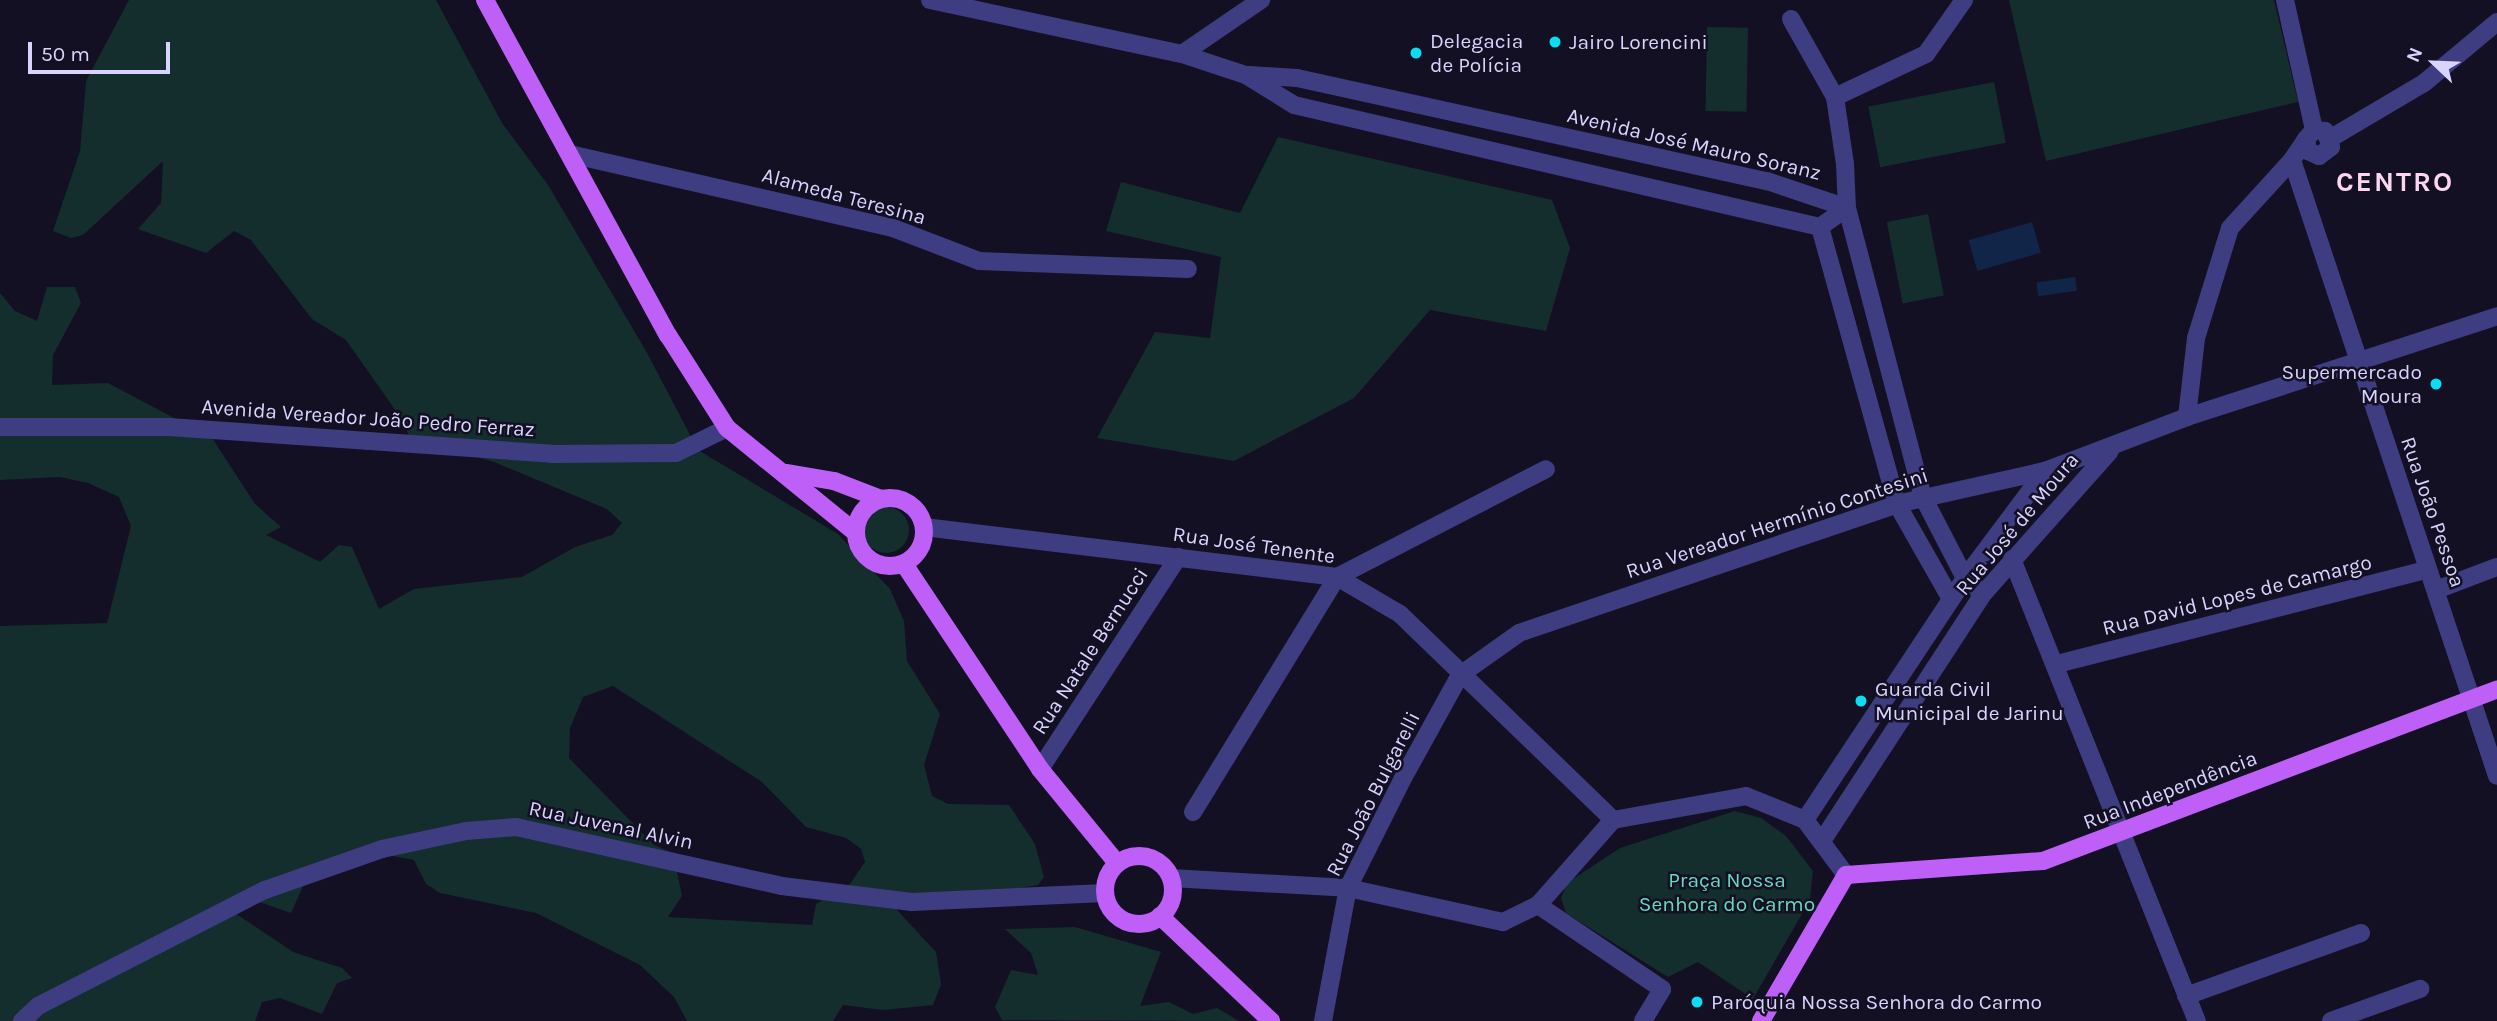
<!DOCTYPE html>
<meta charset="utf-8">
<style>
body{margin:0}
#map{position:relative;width:2497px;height:1021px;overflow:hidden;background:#131024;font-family:Karla,sans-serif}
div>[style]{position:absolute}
.green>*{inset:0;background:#132e2d;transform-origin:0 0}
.round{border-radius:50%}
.water>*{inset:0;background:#102547;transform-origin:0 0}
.minor>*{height:18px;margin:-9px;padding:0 9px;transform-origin:9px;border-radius:9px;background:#3f3d81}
.major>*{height:18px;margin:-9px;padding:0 9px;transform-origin:9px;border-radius:9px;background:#be60f8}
.major>.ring{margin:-9px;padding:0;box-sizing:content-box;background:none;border:18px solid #be60f8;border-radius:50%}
.dots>*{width:19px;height:19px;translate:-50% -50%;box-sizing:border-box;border:4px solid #131024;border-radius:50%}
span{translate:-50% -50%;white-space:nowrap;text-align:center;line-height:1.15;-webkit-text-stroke:5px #131024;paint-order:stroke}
.poi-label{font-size:21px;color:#d9d4fd}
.left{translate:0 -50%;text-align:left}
.right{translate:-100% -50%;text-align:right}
.street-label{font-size:21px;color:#d9d4fd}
.park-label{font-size:21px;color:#63dabc}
.district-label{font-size:28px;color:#fdd6ef;font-weight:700;letter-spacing:2px}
.north{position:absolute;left:2399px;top:28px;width:70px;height:70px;-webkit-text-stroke:5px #131024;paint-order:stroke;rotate:293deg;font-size:19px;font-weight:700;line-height:28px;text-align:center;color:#d9d4fd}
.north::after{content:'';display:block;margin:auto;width:24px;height:32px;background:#d9d4fd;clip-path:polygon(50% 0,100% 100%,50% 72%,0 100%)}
.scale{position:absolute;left:28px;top:42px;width:142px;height:32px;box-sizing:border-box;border:4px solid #d9d4fd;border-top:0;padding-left:9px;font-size:21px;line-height:24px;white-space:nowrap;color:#d9d4fd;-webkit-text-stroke:5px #131024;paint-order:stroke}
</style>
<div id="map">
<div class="green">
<div style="clip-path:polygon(evenodd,129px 0,436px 0,502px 123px,548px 185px,646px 351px,698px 450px,838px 534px,890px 589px,904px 621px,907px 661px,940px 714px,924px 765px,932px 796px,948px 804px,1009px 805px,1035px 844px,1044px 877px,1038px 885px,896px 909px,936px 952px,941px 984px,933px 1005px,883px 1010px,843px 1005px,833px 1021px,687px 1021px,674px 997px,640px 965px,536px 913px,440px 893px,426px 884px,414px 860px,387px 855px,304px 884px,291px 913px,259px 902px,229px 909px,293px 952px,342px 968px,352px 978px,337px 983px,322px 1014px,280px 998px,262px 1002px,255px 1021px,0 1021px,0 626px,107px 623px,131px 526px,119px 497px,88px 483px,60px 477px,0 480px,0 293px,15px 311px,37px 321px,47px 287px,75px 287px,81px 303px,53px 355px,52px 385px,108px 383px,176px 419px,203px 424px,255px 504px,281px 527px,266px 535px,320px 562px,339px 545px,352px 547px,379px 609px,414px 589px,522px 577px,575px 547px,612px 535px,622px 523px,607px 509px,494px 462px,460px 452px,415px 451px,403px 421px,346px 340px,312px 319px,251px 240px,234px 231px,206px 253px,138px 229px,161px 203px,163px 161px,83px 235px,71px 238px,53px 231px,80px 151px,86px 81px,129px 0,613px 686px,762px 782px,806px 827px,846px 838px,861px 849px,865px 862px,850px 884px,816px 904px,812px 925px,668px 917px,682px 896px,673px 853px,654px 845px,569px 758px,570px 728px,583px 697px,613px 686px)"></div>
<div style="clip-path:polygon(2009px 0,2274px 0,2298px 102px,2046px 161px)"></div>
<div style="left:1707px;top:27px;width:41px;height:84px;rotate:1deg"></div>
<div style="left:1994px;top:82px;width:62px;height:128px;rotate:79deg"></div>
<div style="clip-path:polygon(1278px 137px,1552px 200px,1570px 248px,1546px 331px,1430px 310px,1354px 398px,1234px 461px,1097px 438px,1155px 332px,1210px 338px,1221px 257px,1106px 231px,1121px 182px,1240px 213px)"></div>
<div style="left:1928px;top:214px;width:83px;height:42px;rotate:79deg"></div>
<div class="round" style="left:863px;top:507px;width:46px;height:46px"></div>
<div style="clip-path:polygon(1735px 811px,1761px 818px,1786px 836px,1813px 871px,1810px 900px,1753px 999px,1698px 962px,1668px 977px,1566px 913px,1561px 898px,1567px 883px,1620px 848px)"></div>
<div style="clip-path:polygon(1075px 927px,1161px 952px,1140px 1006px,1169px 1002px,1193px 1014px,1217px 1008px,1239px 1021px,1002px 1020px,995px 1007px,1011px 970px,1038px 975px,1031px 953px,1005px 929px)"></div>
</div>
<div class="water">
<div style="left:2032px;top:222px;width:32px;height:66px;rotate:74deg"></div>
<div style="left:2075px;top:277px;width:14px;height:39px;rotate:82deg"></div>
</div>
<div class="minor">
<div style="left:930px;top:0;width:258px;rotate:12.1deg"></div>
<div style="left:1182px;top:54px;width:67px;rotate:18.2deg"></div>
<div style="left:1246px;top:75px;width:57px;rotate:32deg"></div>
<div style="left:1294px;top:105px;width:540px;rotate:13.06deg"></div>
<div style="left:1820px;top:227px;width:288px;rotate:74.5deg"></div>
<div style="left:1897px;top:504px;width:109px;rotate:60.4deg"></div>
<div style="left:2285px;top:0;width:133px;rotate:77.4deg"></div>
<div style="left:1791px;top:19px;width:90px;rotate:60.6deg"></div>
<div style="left:1835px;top:97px;width:68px;rotate:81.5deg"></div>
<div style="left:1845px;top:164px;width:44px;rotate:87.4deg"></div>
<div style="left:1847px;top:208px;width:33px;rotate:145deg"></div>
<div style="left:1182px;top:54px;width:96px;rotate:-34.4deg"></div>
<div style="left:1249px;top:75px;width:48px;rotate:3.6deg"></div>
<div style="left:1297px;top:78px;width:481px;rotate:12.4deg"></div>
<div style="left:1767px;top:181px;width:84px;rotate:18.6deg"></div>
<div style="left:1847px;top:208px;width:299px;rotate:75.3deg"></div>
<div style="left:1923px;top:497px;width:91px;rotate:62.6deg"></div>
<div style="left:1965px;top:578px;width:24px;rotate:42deg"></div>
<div style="left:1835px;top:97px;width:101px;rotate:-25.3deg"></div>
<div style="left:1926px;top:54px;width:66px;rotate:-54.9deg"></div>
<div style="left:2331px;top:138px;width:108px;rotate:-30.6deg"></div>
<div style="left:2424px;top:83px;width:95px;rotate:-39.9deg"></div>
<div style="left:574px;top:155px;width:327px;rotate:12.9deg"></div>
<div style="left:893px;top:228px;width:92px;rotate:21deg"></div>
<div style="left:979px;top:261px;width:209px;rotate:2.2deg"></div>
<div style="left:2292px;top:160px;width:649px;rotate:71.59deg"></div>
<div style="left:2187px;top:417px;width:80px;rotate:-83.5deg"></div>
<div style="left:2196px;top:338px;width:115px;rotate:-72.8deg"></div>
<div style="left:2230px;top:228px;width:92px;rotate:-47.6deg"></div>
<div style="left:2292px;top:160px;width:25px;rotate:-56deg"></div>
<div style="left:2306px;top:139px;width:12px;rotate:-48deg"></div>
<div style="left:2314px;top:130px;width:11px;rotate:5deg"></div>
<div style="left:2325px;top:131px;width:17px;rotate:69deg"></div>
<div style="left:2331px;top:147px;width:15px;rotate:143deg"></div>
<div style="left:2319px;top:156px;width:12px;rotate:-156deg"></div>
<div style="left:2308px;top:151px;width:12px;rotate:-99deg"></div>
<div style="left:0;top:427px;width:169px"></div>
<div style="left:169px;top:427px;width:384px;rotate:4deg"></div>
<div style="left:552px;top:454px;width:124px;rotate:-0.5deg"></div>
<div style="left:676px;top:453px;width:57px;rotate:-26.1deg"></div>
<div style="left:924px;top:527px;width:416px;rotate:6.9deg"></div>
<div style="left:1337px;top:577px;width:73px;rotate:30.4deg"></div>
<div style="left:1400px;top:614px;width:296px;rotate:44deg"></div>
<div style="left:2012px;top:559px;width:498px;rotate:68.2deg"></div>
<div style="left:2436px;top:590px;width:65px;rotate:-20.7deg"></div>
<div style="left:2057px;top:664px;width:382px;rotate:-14.3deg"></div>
<div style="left:1040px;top:769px;width:253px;rotate:-56.9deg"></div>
<div style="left:1193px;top:812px;width:276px;rotate:-58.5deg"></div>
<div style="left:1337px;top:577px;width:235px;rotate:-27.3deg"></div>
<div style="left:1805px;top:820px;width:290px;rotate:-56.5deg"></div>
<div style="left:1965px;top:578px;width:134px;rotate:-53.2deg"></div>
<div style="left:1822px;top:841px;width:295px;rotate:-56.9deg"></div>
<div style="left:1983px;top:594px;width:191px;rotate:-48.4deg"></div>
<div style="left:1171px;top:878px;width:177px;rotate:3.2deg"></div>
<div style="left:1348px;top:888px;width:159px;rotate:12.4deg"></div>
<div style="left:1503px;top:922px;width:39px;rotate:-26deg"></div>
<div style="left:2186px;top:996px;width:186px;rotate:-19.8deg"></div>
<div style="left:22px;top:1021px;width:22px;rotate:-43deg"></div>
<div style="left:38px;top:1006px;width:255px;rotate:-27.1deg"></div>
<div style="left:265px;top:890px;width:124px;rotate:-19.3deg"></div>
<div style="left:382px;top:849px;width:86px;rotate:-12.1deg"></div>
<div style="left:466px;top:831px;width:50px;rotate:-4.6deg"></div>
<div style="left:516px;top:827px;width:272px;rotate:12.5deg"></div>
<div style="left:782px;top:886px;width:131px;rotate:7deg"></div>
<div style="left:912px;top:902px;width:193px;rotate:-2.7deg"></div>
<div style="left:1323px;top:1021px;width:135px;rotate:-79.4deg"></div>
<div style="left:1348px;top:888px;width:121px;rotate:-63.4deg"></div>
<div style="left:1402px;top:780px;width:120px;rotate:-61.1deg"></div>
<div style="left:1460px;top:675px;width:72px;rotate:-35.4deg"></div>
<div style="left:1519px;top:633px;width:399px;rotate:-18.8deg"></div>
<div style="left:1897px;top:504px;width:152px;rotate:-12.6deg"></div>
<div style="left:2045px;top:471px;width:152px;rotate:-20.8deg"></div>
<div style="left:2187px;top:417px;width:326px;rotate:-18deg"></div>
<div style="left:1643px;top:1021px;width:37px;rotate:-59deg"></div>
<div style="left:1662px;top:989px;width:150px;rotate:-145.9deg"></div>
<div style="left:1538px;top:905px;width:113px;rotate:-48.6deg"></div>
<div style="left:1613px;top:820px;width:135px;rotate:-10.2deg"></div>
<div style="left:1746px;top:796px;width:64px;rotate:22.1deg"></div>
<div style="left:1805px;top:820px;width:69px;rotate:53.3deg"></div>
<div style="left:2331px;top:1021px;width:95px;rotate:-19.8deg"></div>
</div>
<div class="major">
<div style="left:485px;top:0;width:382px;rotate:61.4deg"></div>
<div style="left:668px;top:335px;width:110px;rotate:57.6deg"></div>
<div style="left:727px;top:428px;width:166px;rotate:39.1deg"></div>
<div style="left:786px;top:473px;width:49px;rotate:9.5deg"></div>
<div style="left:834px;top:481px;width:50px;rotate:21deg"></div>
<div class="ring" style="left:856px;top:498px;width:50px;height:50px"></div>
<div style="left:904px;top:564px;width:246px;rotate:56.4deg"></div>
<div style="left:1040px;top:769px;width:122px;rotate:50.7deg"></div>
<div class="ring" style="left:1105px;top:856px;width:50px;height:50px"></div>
<div style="left:1160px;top:916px;width:153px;rotate:43.4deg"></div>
<div style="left:1761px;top:1021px;width:169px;rotate:-59.8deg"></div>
<div style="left:1846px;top:875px;width:197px;rotate:-4.1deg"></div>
<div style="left:2043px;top:861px;width:485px;rotate:-20.7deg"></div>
</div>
<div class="dots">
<div style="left:1555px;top:42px;background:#0bddf3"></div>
<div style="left:1416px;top:53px;background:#0bddf3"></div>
<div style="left:2436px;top:384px;background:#0bddf3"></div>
<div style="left:1861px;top:701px;background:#0bddf3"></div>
<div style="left:1697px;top:1002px;background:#0bddf3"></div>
</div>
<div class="poi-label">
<span class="left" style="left:1430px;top:53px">Delegacia<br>de Polícia</span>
<span class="left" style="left:1569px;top:42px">Jairo Lorencini</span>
<span class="right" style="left:2422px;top:384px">Supermercado<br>Moura</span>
<span class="left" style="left:1875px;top:701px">Guarda Civil<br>Municipal de Jarinu</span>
<span class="left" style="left:1711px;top:1002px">Paróquia Nossa Senhora do Carmo</span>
</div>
<div class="street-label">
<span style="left:1694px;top:144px;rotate:13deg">Avenida José Mauro Soranz</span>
<span style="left:844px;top:196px;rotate:15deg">Alameda Teresina</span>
<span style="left:368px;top:418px;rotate:4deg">Avenida Vereador João Pedro Ferraz</span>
<span style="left:2433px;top:512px;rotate:71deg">Rua João Pessoa</span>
<span style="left:1777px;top:523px;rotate:-18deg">Rua Vereador Hermínio Contesini</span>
<span style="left:2017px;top:524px;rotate:-50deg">Rua José de Moura</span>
<span style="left:1254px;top:545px;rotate:8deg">Rua José Tenente</span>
<span style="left:2237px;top:595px;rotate:-14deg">Rua David Lopes de Camargo</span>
<span style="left:1090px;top:651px;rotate:-57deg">Rua Natale Bernucci</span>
<span style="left:2170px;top:790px;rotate:-21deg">Rua Independência</span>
<span style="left:1373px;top:794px;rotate:-63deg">Rua João Bulgarelli</span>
<span style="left:611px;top:825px;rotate:12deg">Rua Juvenal Alvin</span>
</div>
<div class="park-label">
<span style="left:1727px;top:892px">Praça Nossa<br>Senhora do Carmo</span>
</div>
<div class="district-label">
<span style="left:2395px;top:182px">CENTRO</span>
</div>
<div class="north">N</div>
<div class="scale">50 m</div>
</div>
